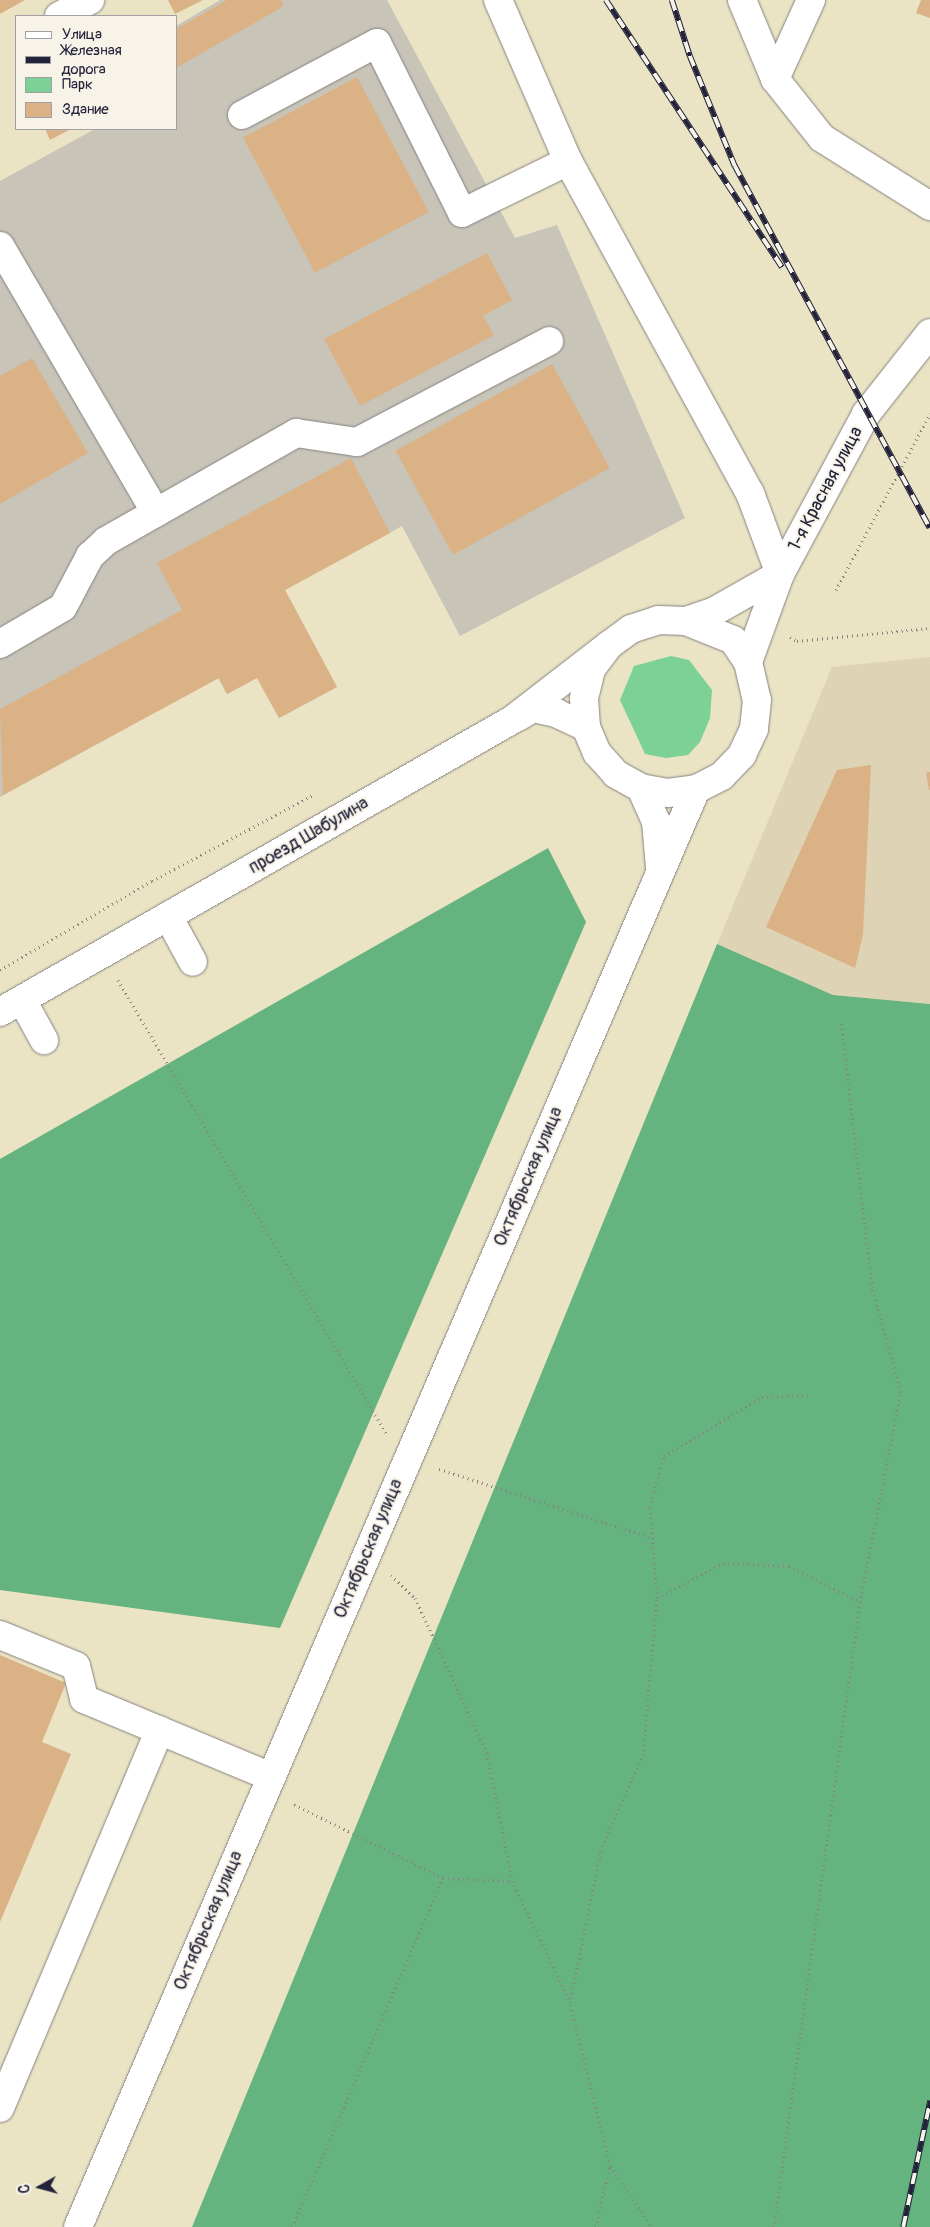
<!DOCTYPE html>
<meta charset="utf-8">
<style>
body{margin:0}
#map{position:relative;width:930px;height:2227px;overflow:hidden;background:#eae3c4;font-family:Pangolin,sans-serif}
div>[style]{position:absolute}
.built>*{inset:0;background:#ded3b5}
.industrial>*{inset:0;background:#c8c4b8}
.green>*{inset:0;background:#7cd296}
.forest>*{inset:0;background:#65b47f}
.building>*{inset:0;background:#dab285;transform-origin:0 0}
.path>*{height:3px;margin-top:-1.5px;transform-origin:0;background:repeating-linear-gradient(90deg,#868280 0 1px,transparent 0 5px)}
.roads{filter:drop-shadow(0 0 1px #868280) drop-shadow(0 0 1px #868280)}
.minor>*{height:28px;margin:-14px;padding:0 14px;transform-origin:14px;border-radius:14px;background:#fff}
.rail>*{height:5.5px;margin-top:-2.75px;transform-origin:0;background:repeating-linear-gradient(90deg,#f7f3e8 0 11px,#22223b 0 22px);box-sizing:border-box;border-block:1px solid #22223b}
span{translate:-50% -50%;white-space:nowrap;text-align:center;line-height:1.15;-webkit-text-stroke:4px #f7f3e8;paint-order:stroke}
.street-label{font-size:18px;color:#22223b}
.legend{position:absolute;left:15px;top:15px;width:162px;height:115px;box-sizing:border-box;background:#f7f3e8;border:1px solid #a29fa3;margin:0;padding:6px 9px;list-style:none;font-size:15px;color:#22223b}
.legend li{display:flex;align-items:center;gap:10px;height:25px}
.legend b{width:25px;border:1px solid #a29fa3}
.north{position:absolute;left:15px;top:2162px;width:50px;height:50px;-webkit-text-stroke:4px #f7f3e8;paint-order:stroke;rotate:263deg;font-size:14px;font-weight:700;line-height:20px;text-align:center;color:#22223b}
.north::after{content:'';display:block;margin:auto;width:18px;height:22px;background:#22223b;clip-path:polygon(50% 0,100% 100%,50% 72%,0 100%)}
</style>
<div id="map">
<div class="built">
<div style="clip-path:polygon(930px 657px,930px 1004px,833px 995px,717px 944px,832px 667px)"></div>
</div>
<div class="industrial">
<div style="clip-path:polygon(220px 0,387px 0,515px 238px,557px 225px,685px 518px,460px 636px,402px 526px,285px 590px,337px 687px,279px 718px,257px 678px,227px 694px,218px 678px,0 797px,0 181px,95px 129px,176px 129px,176px 26px)"></div>
</div>
<div class="green">
<div style="clip-path:polygon(671px 656px,689px 660px,712px 690px,710px 718px,700px 742px,688px 755px,666px 758px,645px 754px,620px 700px,634px 666px)"></div>
</div>
<div class="forest">
<div style="clip-path:polygon(548px 848px,586px 922px,280px 1628px,0 1590px,0 1159px)"></div>
<div style="clip-path:polygon(717px 944px,833px 995px,930px 1004px,930px 2227px,192px 2227px)"></div>
</div>
<div class="building">
<div style="clip-path:polygon(0 0,25px 0,0 14px)"></div>
<div style="clip-path:polygon(168px 0,203px 0,175px 14px)"></div>
<div style="clip-path:polygon(227px 0,281px 0,284px 6px,176px 68px,176px 29px)"></div>
<div style="clip-path:polygon(921px 0,930px 0,930px 18px,916px 13px)"></div>
<div style="left:357px;top:77px;width:153px;height:129px;rotate:62deg"></div>
<div style="clip-path:polygon(45px 129px,71px 129px,50px 140px)"></div>
<div style="clip-path:polygon(487px 253px,512px 300px,483px 316px,494px 335px,360px 406px,324px 339px)"></div>
<div style="clip-path:polygon(32px 358px,88px 453px,0 504px,0 376px)"></div>
<div style="left:552px;top:364px;width:119px;height:179px;rotate:61deg"></div>
<div style="clip-path:polygon(351px 458px,390px 533px,285px 590px,337px 687px,279px 718px,257px 678px,227px 694px,219px 678px,3px 795px,0 709px,182px 610px,157px 563px)"></div>
<div style="clip-path:polygon(871px 765px,863px 934px,855px 968px,766px 927px,837px 770px)"></div>
<div style="clip-path:polygon(930px 772px,930px 790px,929px 790px,926px 773px)"></div>
<div style="clip-path:polygon(0 1655px,66px 1683px,42px 1742px,71px 1754px,0 1922px)"></div>
</div>
<div class="path">
<div style="left:836px;top:590px;width:200px;rotate:-61.9deg"></div>
<div style="left:790px;top:637px;width:8px;rotate:30deg"></div>
<div style="left:797px;top:641px;width:134px;rotate:-5.6deg"></div>
<div style="left:0;top:970px;width:176px;rotate:-30.4deg"></div>
<div style="left:152px;top:881px;width:185px;rotate:-28.1deg"></div>
<div style="left:118px;top:980px;width:526px;rotate:59.39deg"></div>
<div style="left:439px;top:1469px;width:224px;rotate:17.9deg"></div>
<div style="left:391px;top:1575px;width:33px;rotate:44deg"></div>
<div style="left:415px;top:1598px;width:171px;rotate:65.1deg"></div>
<div style="left:487px;top:1753px;width:130px;rotate:78.9deg"></div>
<div style="left:657px;top:1598px;width:91px;rotate:-94.4deg"></div>
<div style="left:650px;top:1507px;width:53px;rotate:-74.6deg"></div>
<div style="left:664px;top:1456px;width:114px;rotate:-31deg"></div>
<div style="left:762px;top:1397px;width:48px;rotate:-2.4deg"></div>
<div style="left:443px;top:1878px;width:69px;rotate:2.5deg"></div>
<div style="left:512px;top:1881px;width:134px;rotate:64.4deg"></div>
<div style="left:610px;top:2166px;width:74px;rotate:55.5deg"></div>
<div style="left:292px;top:2227px;width:380px;rotate:-66.6deg"></div>
<div style="left:443px;top:1878px;width:167px;rotate:-153.7deg"></div>
<div style="left:596px;top:2227px;width:63px;rotate:-77.1deg"></div>
<div style="left:610px;top:2166px;width:168px;rotate:-103.8deg"></div>
<div style="left:570px;top:2003px;width:160px;rotate:-78.5deg"></div>
<div style="left:602px;top:1846px;width:100px;rotate:-65.7deg"></div>
<div style="left:643px;top:1755px;width:158px;rotate:-84.9deg"></div>
<div style="left:657px;top:1598px;width:75px;rotate:-27.9deg"></div>
<div style="left:723px;top:1563px;width:66px;rotate:2.6deg"></div>
<div style="left:789px;top:1566px;width:80px;rotate:26.9deg"></div>
<div style="left:774px;top:2227px;width:631px;rotate:-82.17deg"></div>
<div style="left:860px;top:1602px;width:214px;rotate:-79deg"></div>
<div style="left:901px;top:1392px;width:108px;rotate:-105.6deg"></div>
<div style="left:872px;top:1288px;width:269px;rotate:-96.6deg"></div>
</div>
<div class="roads">
<div class="minor">
<div style="left:498px;top:0;width:176px;rotate:66.5deg"></div>
<div style="left:568px;top:161px;width:379px;rotate:61.3deg"></div>
<div style="left:750px;top:493px;width:86px;rotate:69.7deg"></div>
<div style="left:742px;top:0;width:86px;rotate:67.3deg"></div>
<div style="left:775px;top:79px;width:75px;rotate:51.5deg"></div>
<div style="left:822px;top:138px;width:128px;rotate:32.2deg"></div>
<div style="left:59px;top:16px;width:35px;rotate:-27deg"></div>
<div style="left:775px;top:79px;width:87px;rotate:-65.5deg"></div>
<div style="left:242px;top:115px;width:153px;rotate:-28.1deg"></div>
<div style="left:377px;top:43px;width:190px;rotate:63.4deg"></div>
<div style="left:462px;top:213px;width:118px;rotate:-26.1deg"></div>
<div style="left:0;top:246px;width:309px;rotate:59.7deg"></div>
<div style="left:686px;top:621px;width:31px;rotate:-19deg"></div>
<div style="left:715px;top:611px;width:75px;rotate:-29.6deg"></div>
<div style="left:0;top:644px;width:73px;rotate:-30.4deg"></div>
<div style="left:63px;top:607px;width:58px;rotate:-62.1deg"></div>
<div style="left:90px;top:556px;width:22px;rotate:-43deg"></div>
<div style="left:106px;top:541px;width:219px;rotate:-29.6deg"></div>
<div style="left:296px;top:433px;width:62px;rotate:8.4deg"></div>
<div style="left:357px;top:442px;width:217px;rotate:-27.7deg"></div>
<div style="left:748px;top:662px;width:94px;rotate:-70deg"></div>
<div style="left:780px;top:574px;width:182px;rotate:-61.7deg"></div>
<div style="left:866px;top:414px;width:103px;rotate:-51.7deg"></div>
<div style="left:518px;top:717px;width:17px;rotate:-31deg"></div>
<div style="left:533px;top:708px;width:24px;rotate:12deg"></div>
<div style="left:556px;top:713px;width:33px;rotate:25deg"></div>
<div style="left:641px;top:788px;width:36px;rotate:66deg"></div>
<div style="left:656px;top:821px;width:47px;rotate:85.1deg"></div>
<div style="left:168px;top:916px;width:52px;rotate:61.5deg"></div>
<div style="left:22px;top:1000px;width:46px;rotate:61.2deg"></div>
<div style="left:0;top:1012px;width:589px;rotate:-29.7deg"></div>
<div style="left:512px;top:720px;width:123px;rotate:-37.7deg"></div>
<div style="left:609px;top:645px;width:27px;rotate:-36deg"></div>
<div style="left:631px;top:629px;width:28px;rotate:-18deg"></div>
<div style="left:658px;top:620px;width:28px;rotate:2deg"></div>
<div style="left:686px;top:621px;width:51px;rotate:22deg"></div>
<div style="left:733px;top:640px;width:27px;rotate:56deg"></div>
<div style="left:748px;top:662px;width:39px;rotate:77deg"></div>
<div style="left:757px;top:700px;width:29px;rotate:96deg"></div>
<div style="left:754px;top:729px;width:29px;rotate:115deg"></div>
<div style="left:742px;top:755px;width:29px;rotate:134deg"></div>
<div style="left:722px;top:776px;width:29px;rotate:153deg"></div>
<div style="left:696px;top:789px;width:28px;rotate:172deg"></div>
<div style="left:668px;top:793px;width:27px;rotate:-170deg"></div>
<div style="left:641px;top:788px;width:29px;rotate:-151deg"></div>
<div style="left:616px;top:774px;width:28px;rotate:-132deg"></div>
<div style="left:597px;top:753px;width:28px;rotate:-113deg"></div>
<div style="left:586px;top:727px;width:29px;rotate:-94deg"></div>
<div style="left:584px;top:698px;width:30px;rotate:-76deg"></div>
<div style="left:591px;top:669px;width:30px;rotate:-53deg"></div>
<div style="left:0;top:1635px;width:82px;rotate:22.2deg"></div>
<div style="left:76px;top:1666px;width:34px;rotate:76deg"></div>
<div style="left:84px;top:1699px;width:203px;rotate:22.6deg"></div>
<div style="left:0;top:2108px;width:410px;rotate:-67.1deg"></div>
<div style="left:78px;top:2227px;width:1565px;rotate:-66.74deg"></div>
</div>
</div>
<div class="rail">
<div style="left:606px;top:0;width:320px;rotate:56.6deg"></div>
<div style="left:672px;top:0;width:59px;rotate:72.2deg"></div>
<div style="left:690px;top:56px;width:119px;rotate:67.8deg"></div>
<div style="left:735px;top:166px;width:411px;rotate:61.7deg"></div>
<div style="left:903px;top:2227px;width:129px;rotate:-77.9deg"></div>
</div>
<div class="street-label">
<span style="left:826px;top:489px;rotate:-62deg">1-я Красная улица</span>
<span style="left:309px;top:836px;rotate:-30deg">проезд Шабулина</span>
<span style="left:529px;top:1177px;rotate:-67deg">Октябрьская улица</span>
<span style="left:369px;top:1549px;rotate:-67deg">Октябрьская улица</span>
<span style="left:209px;top:1921px;rotate:-67deg">Октябрьская улица</span>
</div>
<ul class="legend">
<li><b style="height:6px;background:#fff"></b>Улица</li>
<li><b style="height:6px;background:#22223b"></b>Железная дорога</li>
<li><b style="height:14px;background:#7cd296"></b>Парк</li>
<li><b style="height:14px;background:#dab285"></b>Здание</li>
</ul>
<div class="north">С</div>
</div>
